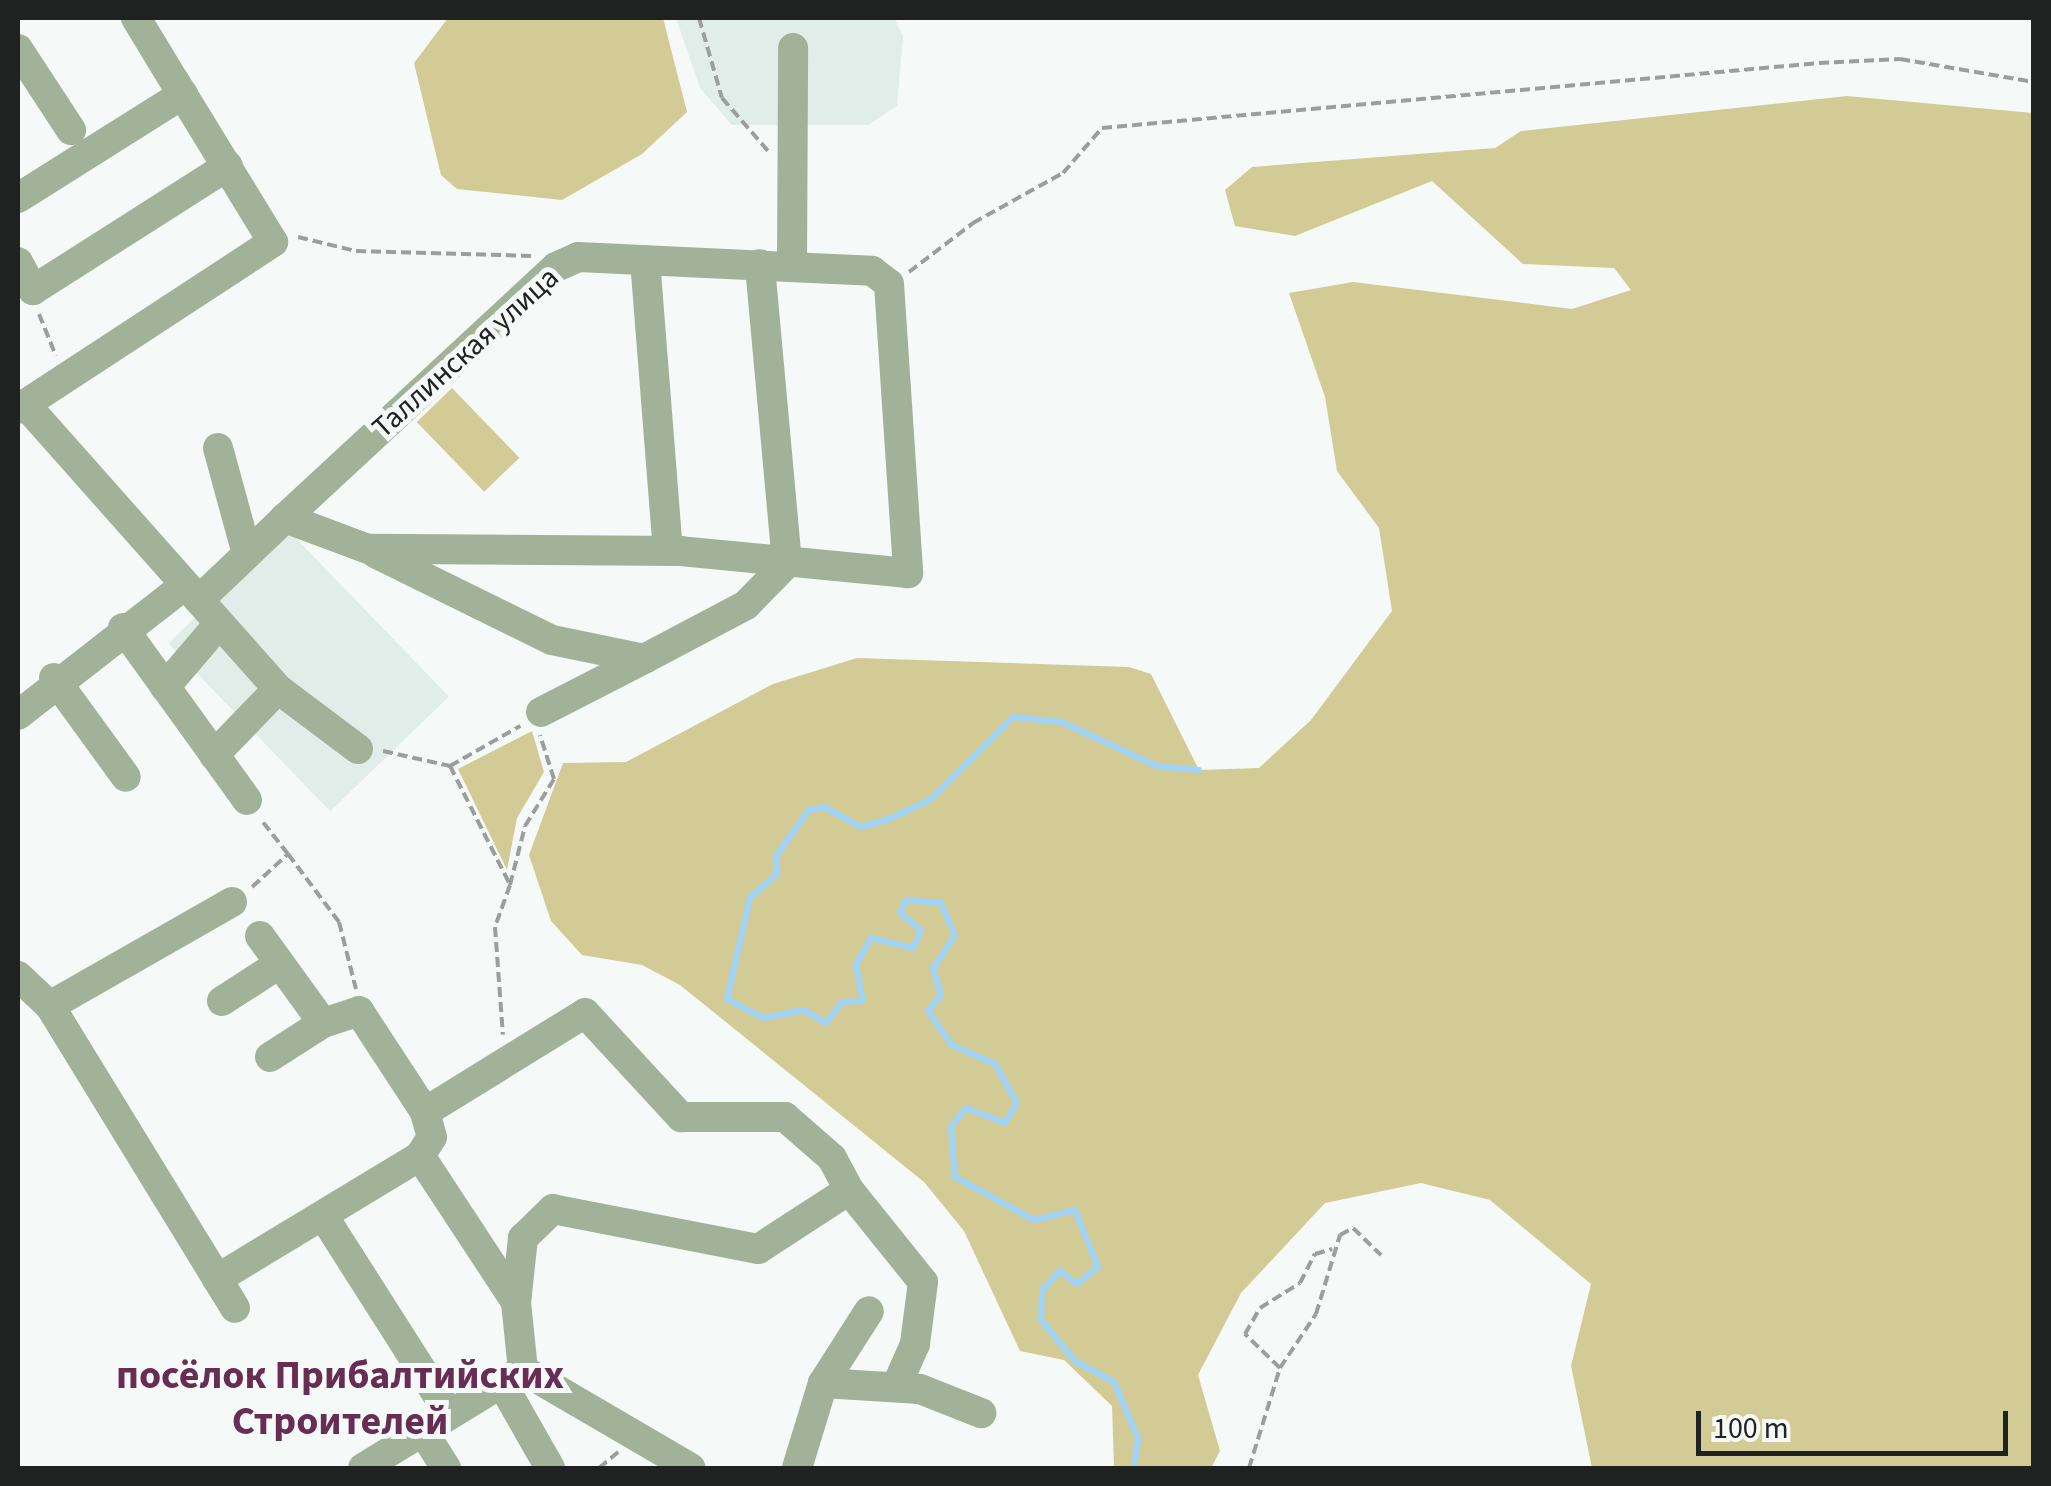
<!DOCTYPE html>
<meta charset="utf-8">
<style>
body{margin:0}
#map{position:relative;width:2051px;height:1486px;overflow:hidden;background:#f5f9f7;font-family:"Source Sans 3",sans-serif}
div>[style]{position:absolute}
.built>*{inset:0;background:#e1ede8;transform-origin:0 0}
.green>*{inset:0;background:#d3cb95;transform-origin:0 0}
.stream>*{height:6px;margin:-3px;padding:0 3px;transform-origin:3px;border-radius:3px;background:#9fd3f7}
.path>*{height:4px;margin-top:-2px;transform-origin:0;background:repeating-linear-gradient(90deg,#9c9e9d 0 10px,transparent 0 15px)}
.minor>*{height:30px;margin:-15px;padding:0 15px;transform-origin:15px;border-radius:15px;background:#a1b298}
span{translate:-50% -50%;white-space:nowrap;text-align:center;line-height:1.15;-webkit-text-stroke:10px #f5f9f7;paint-order:stroke}
.street-label{font-size:30px;color:#202121}
.district-label{font-size:40px;color:#682d55;font-weight:700}
.frame{position:absolute;inset:0;border:20px solid #202121;pointer-events:none}
.scale{position:absolute;left:1696px;top:1411px;width:312px;height:45px;box-sizing:border-box;border:5px solid #202121;border-top:0;padding-left:12px;font-size:30px;line-height:35px;white-space:nowrap;color:#202121;-webkit-text-stroke:8px #f5f9f7;paint-order:stroke}
</style>
<div id="map">
<div class="built">
<div style="clip-path:polygon(676px 18px,894px 18px,903px 36px,897px 106px,868px 125px,732px 125px,700px 88px)"></div>
<div style="left:287px;top:529px;width:233px;height:165px;rotate:46deg"></div>
</div>
<div class="green">
<div style="clip-path:polygon(448px 18px,663px 18px,687px 112px,642px 154px,562px 200px,457px 189px,441px 175px,414px 63px)"></div>
<div style="clip-path:polygon(1847px 96px,2033px 113px,2033px 1468px,1592px 1468px,1571px 1366px,1591px 1284px,1490px 1200px,1421px 1183px,1325px 1203px,1241px 1293px,1198px 1375px,1220px 1451px,1211px 1468px,1114px 1468px,1112px 1406px,1064px 1360px,1020px 1351px,964px 1231px,924px 1182px,680px 985px,642px 965px,582px 955px,551px 921px,529px 855px,563px 763px,626px 762px,773px 684px,857px 658px,1129px 667px,1151px 674px,1199px 770px,1259px 768px,1311px 720px,1392px 611px,1379px 528px,1337px 471px,1325px 397px,1289px 293px,1353px 282px,1572px 309px,1631px 290px,1614px 268px,1523px 264px,1432px 181px,1295px 236px,1235px 226px,1225px 190px,1252px 167px,1495px 148px,1521px 131px)"></div>
<div style="left:452px;top:388px;width:97px;height:49px;rotate:46deg"></div>
<div style="clip-path:polygon(532px 731px,544px 772px,517px 818px,507px 870px,458px 769px)"></div>
</div>
<div class="stream">
<div style="left:1134px;top:1468px;width:30px;rotate:-82deg"></div>
<div style="left:1138px;top:1438px;width:61px;rotate:-113.2deg"></div>
<div style="left:1114px;top:1382px;width:44px;rotate:-151.7deg"></div>
<div style="left:1075px;top:1361px;width:53px;rotate:-129.7deg"></div>
<div style="left:1041px;top:1320px;width:30px;rotate:-88deg"></div>
<div style="left:1042px;top:1290px;width:26px;rotate:-47deg"></div>
<div style="left:1060px;top:1271px;width:21px;rotate:37deg"></div>
<div style="left:1077px;top:1284px;width:27px;rotate:-39deg"></div>
<div style="left:1098px;top:1267px;width:61px;rotate:-112deg"></div>
<div style="left:1075px;top:1210px;width:42px;rotate:166.3deg"></div>
<div style="left:1034px;top:1220px;width:90px;rotate:-151.4deg"></div>
<div style="left:955px;top:1177px;width:50px;rotate:-94.6deg"></div>
<div style="left:951px;top:1127px;width:24px;rotate:-52deg"></div>
<div style="left:966px;top:1108px;width:42px;rotate:21deg"></div>
<div style="left:1005px;top:1123px;width:23px;rotate:-59deg"></div>
<div style="left:1017px;top:1103px;width:45px;rotate:-119.4deg"></div>
<div style="left:995px;top:1064px;width:47px;rotate:-156.2deg"></div>
<div style="left:952px;top:1045px;width:42px;rotate:-125.2deg"></div>
<div style="left:928px;top:1011px;width:21px;rotate:-51deg"></div>
<div style="left:941px;top:995px;width:27px;rotate:-107deg"></div>
<div style="left:933px;top:969px;width:40px;rotate:-57.1deg"></div>
<div style="left:955px;top:935px;width:35px;rotate:-114deg"></div>
<div style="left:941px;top:903px;width:35px;rotate:-175deg"></div>
<div style="left:906px;top:900px;width:14px;rotate:115deg"></div>
<div style="left:900px;top:913px;width:27px;rotate:39deg"></div>
<div style="left:921px;top:930px;width:20px;rotate:114deg"></div>
<div style="left:913px;top:948px;width:43px;rotate:-166.6deg"></div>
<div style="left:871px;top:938px;width:31px;rotate:119deg"></div>
<div style="left:856px;top:965px;width:37px;rotate:79deg"></div>
<div style="left:863px;top:1001px;width:21px;rotate:177deg"></div>
<div style="left:842px;top:1002px;width:26px;rotate:127deg"></div>
<div style="left:826px;top:1023px;width:26px;rotate:-149deg"></div>
<div style="left:804px;top:1010px;width:41px;rotate:168.7deg"></div>
<div style="left:764px;top:1018px;width:42px;rotate:-152.8deg"></div>
<div style="left:727px;top:999px;width:104px;rotate:-77.2deg"></div>
<div style="left:750px;top:898px;width:36px;rotate:-42deg"></div>
<div style="left:777px;top:874px;width:18px;rotate:-93deg"></div>
<div style="left:776px;top:856px;width:57px;rotate:-54.3deg"></div>
<div style="left:809px;top:810px;width:15px;rotate:-11deg"></div>
<div style="left:824px;top:807px;width:42px;rotate:28.4deg"></div>
<div style="left:861px;top:827px;width:29px;rotate:-16deg"></div>
<div style="left:889px;top:819px;width:45px;rotate:-24.9deg"></div>
<div style="left:930px;top:800px;width:117px;rotate:-45deg"></div>
<div style="left:1013px;top:717px;width:49px;rotate:5.8deg"></div>
<div style="left:1062px;top:722px;width:105px;rotate:24.9deg"></div>
<div style="left:1157px;top:766px;width:42px;rotate:5.4deg"></div>
</div>
<div class="path">
<div style="left:699px;top:18px;width:83px;rotate:74deg"></div>
<div style="left:722px;top:98px;width:70px;rotate:49deg"></div>
<div style="left:298px;top:237px;width:60px;rotate:13.6deg"></div>
<div style="left:356px;top:251px;width:175px;rotate:1.6deg"></div>
<div style="left:909px;top:272px;width:81px;rotate:-37.4deg"></div>
<div style="left:973px;top:223px;width:103px;rotate:-29.1deg"></div>
<div style="left:1063px;top:173px;width:60px;rotate:-49.1deg"></div>
<div style="left:1102px;top:128px;width:720px;rotate:-5.18deg"></div>
<div style="left:1819px;top:63px;width:81px;rotate:-2.8deg"></div>
<div style="left:1900px;top:59px;width:136px;rotate:9.7deg"></div>
<div style="left:39px;top:314px;width:45px;rotate:68deg"></div>
<div style="left:383px;top:751px;width:69px;rotate:12.6deg"></div>
<div style="left:450px;top:766px;width:81px;rotate:-29.7deg"></div>
<div style="left:450px;top:766px;width:133px;rotate:63.2deg"></div>
<div style="left:510px;top:885px;width:45px;rotate:109.7deg"></div>
<div style="left:495px;top:927px;width:108px;rotate:85.8deg"></div>
<div style="left:288px;top:854px;width:85px;rotate:53.1deg"></div>
<div style="left:339px;top:922px;width:69px;rotate:75.8deg"></div>
<div style="left:510px;top:885px;width:61px;rotate:-75.7deg"></div>
<div style="left:525px;top:826px;width:55px;rotate:-58.3deg"></div>
<div style="left:554px;top:779px;width:46px;rotate:-107.7deg"></div>
<div style="left:252px;top:887px;width:49px;rotate:-42.5deg"></div>
<div style="left:288px;top:854px;width:42px;rotate:-128.2deg"></div>
<div style="left:1280px;top:1368px;width:49px;rotate:-135.8deg"></div>
<div style="left:1245px;top:1334px;width:30px;rotate:-60deg"></div>
<div style="left:1260px;top:1308px;width:47px;rotate:-32deg"></div>
<div style="left:1300px;top:1283px;width:33px;rotate:-63deg"></div>
<div style="left:1315px;top:1254px;width:18px;rotate:-16deg"></div>
<div style="left:599px;top:1468px;width:25px;rotate:-40deg"></div>
<div style="left:1249px;top:1468px;width:105px;rotate:-72.8deg"></div>
<div style="left:1280px;top:1368px;width:65px;rotate:-56.3deg"></div>
<div style="left:1316px;top:1314px;width:83px;rotate:-73.1deg"></div>
<div style="left:1340px;top:1235px;width:15px;rotate:-28deg"></div>
<div style="left:1353px;top:1228px;width:39px;rotate:44deg"></div>
</div>
<div class="minor">
<div style="left:136px;top:18px;width:71px;rotate:58.8deg"></div>
<div style="left:18px;top:49px;width:97px;rotate:56.8deg"></div>
<div style="left:18px;top:198px;width:195px;rotate:-32.2deg"></div>
<div style="left:645px;top:260px;width:291px;rotate:85.5deg"></div>
<div style="left:18px;top:262px;width:32px;rotate:62deg"></div>
<div style="left:33px;top:290px;width:231px;rotate:-32.5deg"></div>
<div style="left:792px;top:265px;width:217px;rotate:-89.7deg"></div>
<div style="left:25px;top:404px;width:262px;rotate:48.4deg"></div>
<div style="left:199px;top:600px;width:119px;rotate:-43.6deg"></div>
<div style="left:285px;top:518px;width:369px;rotate:-42.8deg"></div>
<div style="left:556px;top:267px;width:24px;rotate:-24deg"></div>
<div style="left:578px;top:257px;width:294px;rotate:2.7deg"></div>
<div style="left:872px;top:271px;width:21px;rotate:37deg"></div>
<div style="left:889px;top:284px;width:290px;rotate:86.2deg"></div>
<div style="left:908px;top:573px;width:228px;rotate:-174.5deg"></div>
<div style="left:681px;top:551px;width:313px;rotate:-179.6deg"></div>
<div style="left:368px;top:549px;width:89px;rotate:-159.5deg"></div>
<div style="left:18px;top:409px;width:305px;rotate:-33.2deg"></div>
<div style="left:273px;top:242px;width:188px;rotate:-121.5deg"></div>
<div style="left:218px;top:448px;width:110px;rotate:74.7deg"></div>
<div style="left:375px;top:553px;width:197px;rotate:26.2deg"></div>
<div style="left:552px;top:640px;width:94px;rotate:11.7deg"></div>
<div style="left:644px;top:659px;width:115px;rotate:-27.9deg"></div>
<div style="left:746px;top:605px;width:59px;rotate:-45.7deg"></div>
<div style="left:787px;top:563px;width:300px;rotate:-95.2deg"></div>
<div style="left:199px;top:600px;width:119px;rotate:48.4deg"></div>
<div style="left:278px;top:689px;width:100px;rotate:36.9deg"></div>
<div style="left:123px;top:628px;width:212px;rotate:54.2deg"></div>
<div style="left:54px;top:678px;width:122px;rotate:54deg"></div>
<div style="left:165px;top:687px;width:82px;rotate:-49.5deg"></div>
<div style="left:541px;top:712px;width:116px;rotate:-27.2deg"></div>
<div style="left:18px;top:715px;width:210px;rotate:-37.9deg"></div>
<div style="left:214px;top:755px;width:92px;rotate:-45.9deg"></div>
<div style="left:232px;top:902px;width:210px;rotate:150.3deg"></div>
<div style="left:50px;top:1006px;width:354px;rotate:58.5deg"></div>
<div style="left:260px;top:936px;width:107px;rotate:54.1deg"></div>
<div style="left:323px;top:1023px;width:38px;rotate:-18deg"></div>
<div style="left:359px;top:1011px;width:121px;rotate:56.8deg"></div>
<div style="left:18px;top:976px;width:44px;rotate:43.2deg"></div>
<div style="left:222px;top:1001px;width:64px;rotate:-32.9deg"></div>
<div style="left:270px;top:1057px;width:63px;rotate:-32.7deg"></div>
<div style="left:849px;top:1190px;width:118px;rotate:51.2deg"></div>
<div style="left:923px;top:1282px;width:63px;rotate:97.4deg"></div>
<div style="left:915px;top:1344px;width:47px;rotate:113.8deg"></div>
<div style="left:324px;top:1217px;width:232px;rotate:57.5deg"></div>
<div style="left:217px;top:1279px;width:237px;rotate:-31.2deg"></div>
<div style="left:420px;top:1156px;width:22px;rotate:-58deg"></div>
<div style="left:432px;top:1137px;width:26px;rotate:-106deg"></div>
<div style="left:425px;top:1112px;width:188px;rotate:-31.7deg"></div>
<div style="left:585px;top:1013px;width:142px;rotate:47.3deg"></div>
<div style="left:681px;top:1117px;width:104px"></div>
<div style="left:785px;top:1117px;width:62px;rotate:41.1deg"></div>
<div style="left:832px;top:1158px;width:36px;rotate:62deg"></div>
<div style="left:849px;top:1190px;width:108px;rotate:147deg"></div>
<div style="left:758px;top:1249px;width:209px;rotate:-169deg"></div>
<div style="left:553px;top:1209px;width:42px;rotate:136deg"></div>
<div style="left:523px;top:1238px;width:64px;rotate:96.2deg"></div>
<div style="left:523px;top:1370px;width:194px;rotate:30.3deg"></div>
<div style="left:501px;top:1382px;width:99px;rotate:60.3deg"></div>
<div style="left:823px;top:1383px;width:97px;rotate:3.5deg"></div>
<div style="left:920px;top:1389px;width:66px;rotate:21.5deg"></div>
<div style="left:422px;top:1430px;width:45px;rotate:57.7deg"></div>
<div style="left:363px;top:1468px;width:188px;rotate:-31.5deg"></div>
<div style="left:523px;top:1370px;width:68px;rotate:-95.9deg"></div>
<div style="left:516px;top:1302px;width:175px;rotate:-123.3deg"></div>
<div style="left:797px;top:1468px;width:89px;rotate:-73deg"></div>
<div style="left:823px;top:1383px;width:85px;rotate:-57.4deg"></div>
</div>
<div class="street-label">
<span style="left:466px;top:353px;rotate:-42deg">Таллинская улица</span>
</div>
<div class="district-label">
<span style="left:340px;top:1399px">посёлок Прибалтийских<br>Строителей</span>
</div>
<div class="frame"></div>
<div class="scale">100 m</div>
</div>
